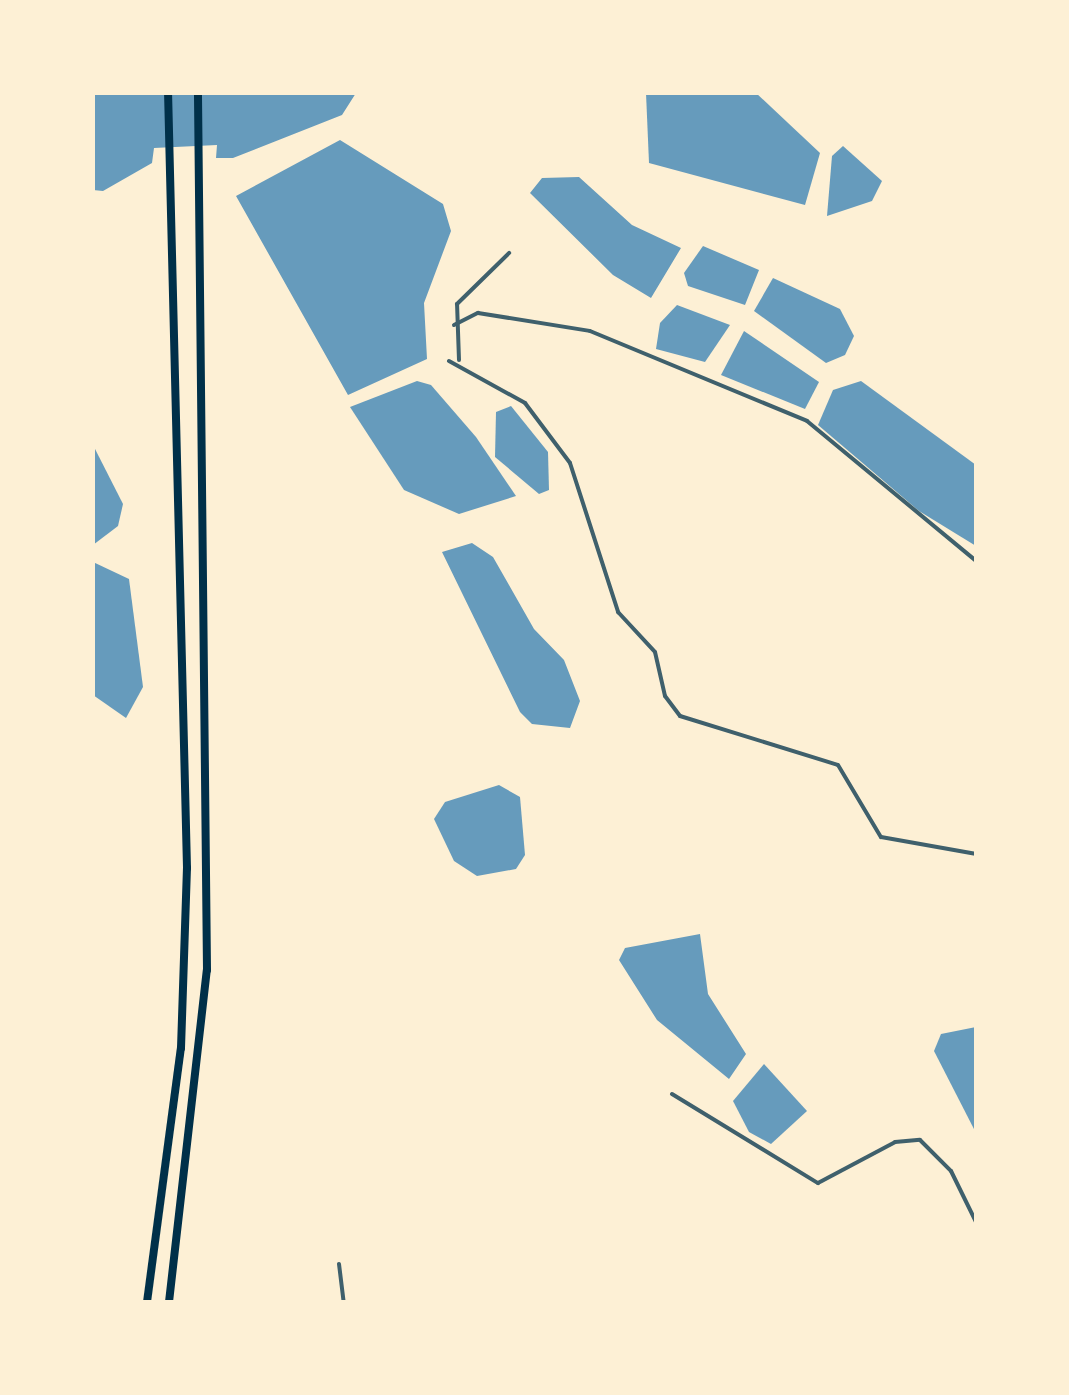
<!DOCTYPE html>
<style>
body{margin:0}
#map{position:relative;width:1069px;height:1395px;overflow:hidden;background:#fdf0d5;font-family:"DM Sans",sans-serif}
div>[style]{position:absolute}
.water>*{inset:0;background:#669bbc}
.minor>*{height:4px;margin:-2px;padding:0 2px;transform-origin:2px;border-radius:2px;background:#3f606c}
.motorway>*{height:8px;margin:-4px;padding:0 4px;transform-origin:4px;border-radius:4px;background:#003049}
span{translate:-50% -50%;white-space:nowrap;text-align:center;line-height:1.15;-webkit-text-stroke:10px #fdf0d5;paint-order:stroke}
.frame{position:absolute;inset:0;border:95px solid #fdf0d5;pointer-events:none}
</style>
<div id="map">
<div class="water">
<div style="clip-path:polygon(755px 92px,820px 153px,805px 205px,649px 163px,646px 93px)"></div>
<div style="clip-path:polygon(93px 93px,356px 93px,342px 115px,233px 158px,216px 158px,217px 145px,154px 148px,152px 163px,103px 191px,93px 190px)"></div>
<div style="clip-path:polygon(340px 140px,443px 204px,451px 231px,424px 303px,427px 359px,348px 395px,236px 196px)"></div>
<div style="clip-path:polygon(843px 146px,882px 181px,872px 201px,827px 216px,832px 156px)"></div>
<div style="clip-path:polygon(579px 177px,632px 225px,681px 248px,651px 298px,613px 275px,530px 193px,542px 178px)"></div>
<div style="clip-path:polygon(703px 246px,759px 270px,745px 305px,688px 286px,684px 273px)"></div>
<div style="clip-path:polygon(773px 278px,840px 309px,854px 336px,845px 355px,826px 363px,754px 311px)"></div>
<div style="clip-path:polygon(677px 305px,730px 325px,705px 362px,656px 349px,660px 323px)"></div>
<div style="clip-path:polygon(744px 331px,819px 382px,805px 409px,721px 375px)"></div>
<div style="clip-path:polygon(417px 381px,431px 385px,476px 437px,516px 496px,459px 514px,404px 490px,350px 407px)"></div>
<div style="clip-path:polygon(861px 381px,976px 465px,976px 546px,919px 511px,818px 425px,833px 390px)"></div>
<div style="clip-path:polygon(511px 406px,548px 452px,549px 490px,539px 494px,495px 457px,496px 412px)"></div>
<div style="clip-path:polygon(93px 445px,123px 504px,118px 526px,93px 545px)"></div>
<div style="clip-path:polygon(472px 543px,493px 557px,534px 629px,564px 660px,580px 701px,570px 728px,532px 724px,520px 712px,442px 552px)"></div>
<div style="clip-path:polygon(93px 562px,129px 579px,143px 687px,126px 718px,93px 695px)"></div>
<div style="clip-path:polygon(499px 785px,520px 797px,525px 855px,516px 869px,477px 876px,454px 861px,434px 819px,445px 802px)"></div>
<div style="clip-path:polygon(700px 934px,708px 994px,746px 1054px,729px 1079px,657px 1020px,619px 960px,625px 948px)"></div>
<div style="clip-path:polygon(976px 1027px,976px 1133px,934px 1051px,941px 1034px)"></div>
<div style="clip-path:polygon(764px 1064px,807px 1111px,771px 1144px,749px 1132px,733px 1101px)"></div>
</div>
<div class="minor">
<div style="left:454px;top:325px;width:27px;rotate:-27deg"></div>
<div style="left:478px;top:313px;width:113px;rotate:9.1deg"></div>
<div style="left:590px;top:331px;width:235px;rotate:22.5deg"></div>
<div style="left:807px;top:421px;width:219px;rotate:39.6deg"></div>
<div style="left:459px;top:360px;width:56px;rotate:-92deg"></div>
<div style="left:457px;top:304px;width:73px;rotate:-44.4deg"></div>
<div style="left:449px;top:361px;width:87px;rotate:28.9deg"></div>
<div style="left:525px;top:403px;width:75px;rotate:53.1deg"></div>
<div style="left:570px;top:463px;width:157px;rotate:72.1deg"></div>
<div style="left:618px;top:612px;width:54px;rotate:47.2deg"></div>
<div style="left:655px;top:652px;width:45px;rotate:77.2deg"></div>
<div style="left:665px;top:696px;width:25px;rotate:53deg"></div>
<div style="left:680px;top:716px;width:165px;rotate:17.2deg"></div>
<div style="left:838px;top:765px;width:84px;rotate:59.2deg"></div>
<div style="left:881px;top:837px;width:97px;rotate:10.1deg"></div>
<div style="left:672px;top:1094px;width:171px;rotate:31.4deg"></div>
<div style="left:818px;top:1183px;width:87px;rotate:-28deg"></div>
<div style="left:895px;top:1142px;width:25px;rotate:-5deg"></div>
<div style="left:920px;top:1140px;width:44px;rotate:45deg"></div>
<div style="left:951px;top:1171px;width:57px;rotate:63.9deg"></div>
<div style="left:339px;top:1264px;width:38px;rotate:83deg"></div>
</div>
<div class="motorway">
<div style="left:147px;top:1302px;width:256px;rotate:-82.4deg"></div>
<div style="left:181px;top:1048px;width:180px;rotate:-88.1deg"></div>
<div style="left:187px;top:868px;width:776px;rotate:-91.4deg"></div>
<div style="left:169px;top:1302px;width:334px;rotate:-83.5deg"></div>
<div style="left:207px;top:970px;width:878px;rotate:-90.59deg"></div>
</div>
<div class="frame"></div>
</div>
